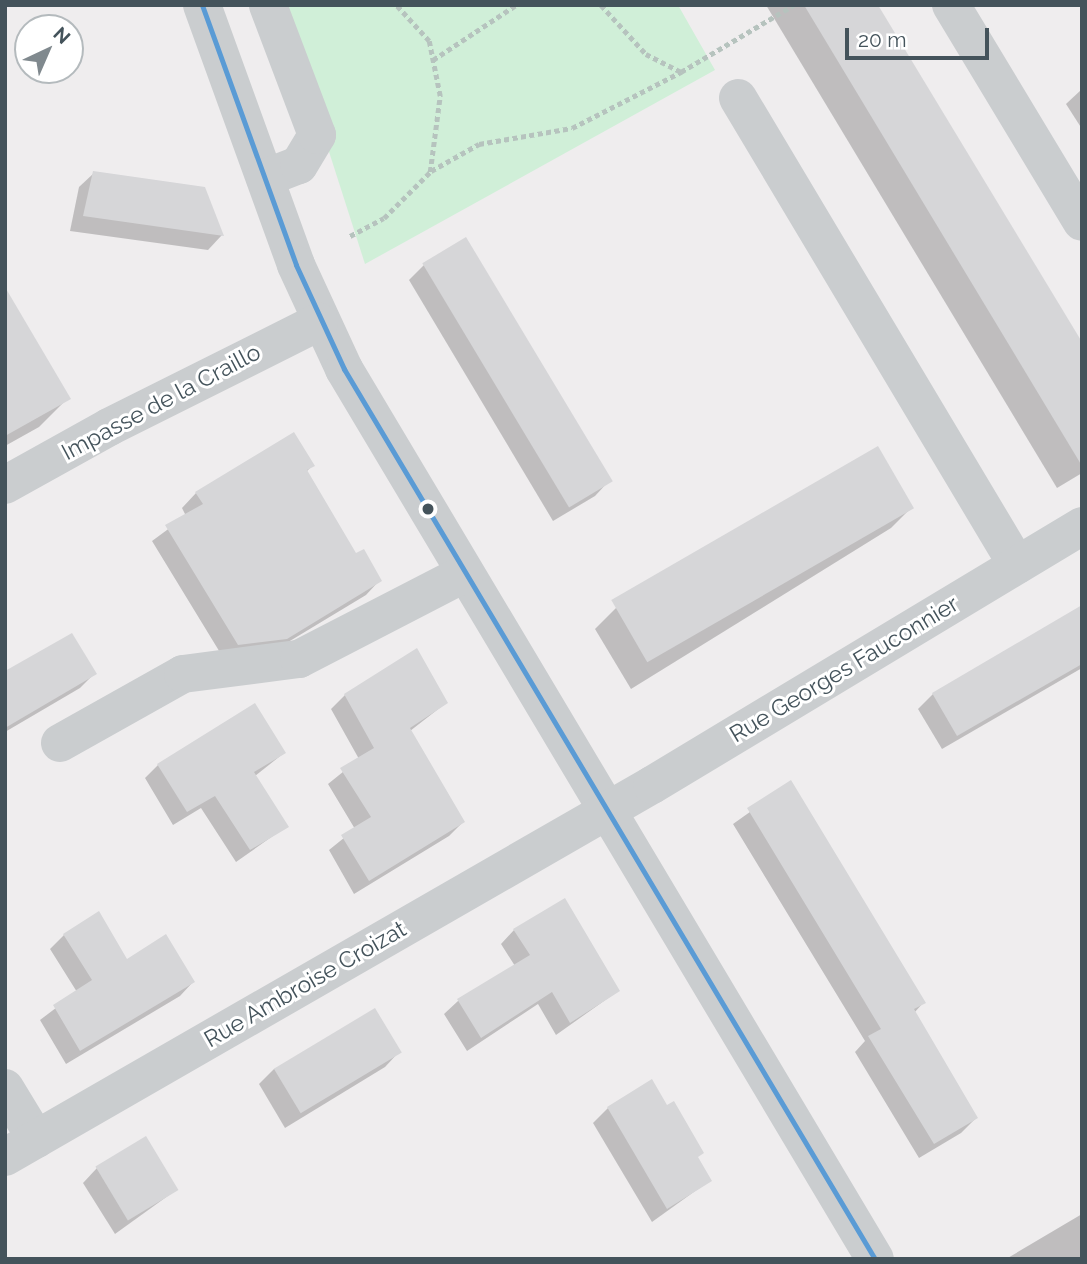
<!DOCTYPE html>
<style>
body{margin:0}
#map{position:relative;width:1087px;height:1264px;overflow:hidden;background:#efedee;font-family:Raleway,sans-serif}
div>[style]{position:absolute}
.green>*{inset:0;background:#d0efd8}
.shadow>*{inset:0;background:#0003}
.building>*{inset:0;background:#d6d6d8;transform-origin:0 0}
.path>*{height:4.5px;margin-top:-2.25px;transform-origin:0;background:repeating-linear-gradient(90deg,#b6c3be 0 5px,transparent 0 8.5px)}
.minor>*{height:38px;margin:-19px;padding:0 19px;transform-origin:19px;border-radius:19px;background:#cacdcf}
.bus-1>*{height:5px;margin:-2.5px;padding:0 2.5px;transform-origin:2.5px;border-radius:2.5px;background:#5a9bd5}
.dots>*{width:19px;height:19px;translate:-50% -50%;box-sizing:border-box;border:4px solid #fff;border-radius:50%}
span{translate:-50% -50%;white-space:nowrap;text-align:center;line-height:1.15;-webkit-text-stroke:6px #fff;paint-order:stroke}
.street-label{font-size:23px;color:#44535b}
.frame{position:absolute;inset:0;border:7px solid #44535b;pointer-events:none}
.north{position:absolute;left:14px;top:14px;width:70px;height:70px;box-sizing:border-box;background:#fff;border:2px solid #b4babd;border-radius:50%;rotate:44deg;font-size:19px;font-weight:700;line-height:28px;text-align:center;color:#44535b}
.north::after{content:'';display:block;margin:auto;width:24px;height:32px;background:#80898e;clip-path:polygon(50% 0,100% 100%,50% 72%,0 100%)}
.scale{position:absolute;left:845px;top:28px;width:144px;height:32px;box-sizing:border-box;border:4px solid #44535b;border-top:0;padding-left:9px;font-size:21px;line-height:24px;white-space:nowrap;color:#44535b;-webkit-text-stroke:5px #fff;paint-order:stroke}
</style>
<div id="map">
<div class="green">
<div style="clip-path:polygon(282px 5px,678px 5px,715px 70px,365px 264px)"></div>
</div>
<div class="shadow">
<div style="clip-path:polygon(766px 5px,876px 5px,1082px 345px,1082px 473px,1057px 488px)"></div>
<div style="clip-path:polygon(1082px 89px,1082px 129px,1066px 104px)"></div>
<div style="clip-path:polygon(94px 173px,222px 235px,208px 250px,70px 231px,79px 187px)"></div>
<div style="clip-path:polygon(424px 265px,609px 481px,595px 496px,553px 521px,409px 280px)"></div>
<div style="clip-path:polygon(5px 294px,65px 401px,39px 427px,5px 446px)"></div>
<div style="clip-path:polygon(313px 465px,306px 472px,355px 555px,380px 580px,366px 595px,270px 653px,224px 659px,152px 541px,186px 516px,182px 508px,196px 493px)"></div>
<div style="clip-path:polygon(912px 507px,891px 528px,631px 689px,595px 629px,616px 608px)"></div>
<div style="clip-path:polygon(1072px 612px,1082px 629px,1082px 668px,942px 749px,918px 709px,933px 694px)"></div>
<div style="clip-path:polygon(5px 674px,94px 674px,80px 688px,5px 732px)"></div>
<div style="clip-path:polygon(345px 695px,446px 703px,410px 731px,463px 822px,449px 836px,354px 894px,329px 850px,355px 829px,328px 784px,359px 759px,331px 709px)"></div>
<div style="clip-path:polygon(284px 753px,255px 776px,287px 826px,236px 862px,201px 808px,173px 825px,145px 778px,158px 765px)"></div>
<div style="clip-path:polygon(791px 783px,924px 1002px,914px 1013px,976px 1118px,961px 1133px,919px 1158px,855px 1052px,865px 1041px,733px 824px)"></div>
<div style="clip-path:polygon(514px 930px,618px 991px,556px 1035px,538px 1004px,467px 1051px,444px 1014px,458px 1001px,515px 966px,501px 944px)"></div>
<div style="clip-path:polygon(64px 935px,126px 961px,193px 982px,180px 996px,66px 1064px,40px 1020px,77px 992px,50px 949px)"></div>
<div style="clip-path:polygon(399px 1052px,385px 1067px,285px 1128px,259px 1084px,274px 1069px)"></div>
<div style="clip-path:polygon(608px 1108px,696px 1158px,709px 1181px,652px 1222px,593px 1123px)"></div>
<div style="clip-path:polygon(97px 1168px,176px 1190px,115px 1234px,83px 1183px)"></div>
<div style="clip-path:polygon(1082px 1214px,1082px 1259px,1006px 1259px)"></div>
</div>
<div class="building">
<div style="clip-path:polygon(804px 5px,878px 5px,1082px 342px,1082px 466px)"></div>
<div style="clip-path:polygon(93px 171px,205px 187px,224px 236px,83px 216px)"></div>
<div style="left:466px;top:237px;width:285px;height:51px;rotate:59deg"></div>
<div style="clip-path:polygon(5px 287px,71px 399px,5px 436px)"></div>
<div style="clip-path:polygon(294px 432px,315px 466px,307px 470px,356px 553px,364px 549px,382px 581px,287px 639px,238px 645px,165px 525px,203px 504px,195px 492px)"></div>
<div style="left:878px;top:446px;width:72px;height:308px;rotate:60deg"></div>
<div style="clip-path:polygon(1082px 605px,1082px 664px,957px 736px,932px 693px)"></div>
<div style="clip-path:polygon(72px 633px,97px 674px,5px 728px,5px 671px)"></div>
<div style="clip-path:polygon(417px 648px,448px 703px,410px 728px,465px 822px,369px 881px,341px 835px,371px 817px,340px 768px,374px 748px,344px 694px)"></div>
<div style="clip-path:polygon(255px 703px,286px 753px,254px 772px,289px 827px,250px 850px,215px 796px,187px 812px,157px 764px)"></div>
<div style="clip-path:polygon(791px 780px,926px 1003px,914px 1009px,978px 1118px,934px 1144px,868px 1036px,881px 1029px,747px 808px)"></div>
<div style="clip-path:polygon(565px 898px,620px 991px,570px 1023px,552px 992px,481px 1038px,457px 999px,530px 955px,513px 929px)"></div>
<div style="clip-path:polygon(99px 911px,127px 959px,166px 934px,195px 982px,80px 1051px,53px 1005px,92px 980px,63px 934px)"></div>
<div style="left:375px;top:1008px;width:52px;height:118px;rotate:59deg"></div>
<div style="clip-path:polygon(652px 1079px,667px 1105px,674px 1101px,704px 1153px,698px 1157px,712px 1181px,667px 1209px,607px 1107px)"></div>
<div style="left:146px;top:1136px;width:63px;height:59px;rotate:59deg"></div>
</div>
<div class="path">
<div style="left:601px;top:5px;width:67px;rotate:47.4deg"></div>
<div style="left:646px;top:54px;width:39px;rotate:27deg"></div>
<div style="left:681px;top:72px;width:131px;rotate:-30.7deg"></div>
<div style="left:433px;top:60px;width:100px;rotate:-33.5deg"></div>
<div style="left:431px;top:171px;width:55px;rotate:-29.4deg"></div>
<div style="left:479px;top:144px;width:94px;rotate:-9.8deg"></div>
<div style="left:572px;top:128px;width:123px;rotate:-27.2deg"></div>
<div style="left:350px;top:236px;width:38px;rotate:-28deg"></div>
<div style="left:384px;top:218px;width:65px;rotate:-45deg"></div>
<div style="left:430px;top:172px;width:77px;rotate:-82.5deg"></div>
<div style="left:440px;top:96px;width:56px;rotate:-101.3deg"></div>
<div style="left:429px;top:41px;width:49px;rotate:-132.5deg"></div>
</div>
<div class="minor">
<div style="left:202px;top:5px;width:276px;rotate:70.1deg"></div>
<div style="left:296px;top:265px;width:115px;rotate:65.2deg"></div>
<div style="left:344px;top:369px;width:1036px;rotate:59.18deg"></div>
<div style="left:951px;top:5px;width:253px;rotate:58.9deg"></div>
<div style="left:738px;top:98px;width:544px;rotate:59.14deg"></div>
<div style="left:265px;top:178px;width:36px;rotate:-21deg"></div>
<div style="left:299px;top:165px;width:35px;rotate:-59deg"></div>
<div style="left:317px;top:135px;width:139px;rotate:-110.7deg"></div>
<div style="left:5px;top:485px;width:119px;rotate:-29.1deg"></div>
<div style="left:109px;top:427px;width:235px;rotate:-26.6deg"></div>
<div style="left:60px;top:743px;width:141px;rotate:-29.3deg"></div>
<div style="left:183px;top:674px;width:117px;rotate:-7.4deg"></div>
<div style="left:299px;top:659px;width:186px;rotate:-27.3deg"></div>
<div style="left:5px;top:1088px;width:60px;rotate:58.7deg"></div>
<div style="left:5px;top:1157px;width:746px;rotate:-29.9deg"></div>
<div style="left:652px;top:785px;width:502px;rotate:-31.06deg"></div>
</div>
<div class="bus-1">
<div style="left:202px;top:5px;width:276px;rotate:70.1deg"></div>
<div style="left:296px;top:265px;width:115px;rotate:65.2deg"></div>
<div style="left:344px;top:369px;width:1036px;rotate:59.18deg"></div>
</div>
<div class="dots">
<div style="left:428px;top:509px;background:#44535b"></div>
</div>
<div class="street-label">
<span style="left:161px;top:402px;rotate:-28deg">Impasse de la Craillo</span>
<span style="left:844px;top:669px;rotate:-31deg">Rue Georges Fauconnier</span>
<span style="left:305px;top:984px;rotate:-30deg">Rue Ambroise Croizat</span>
</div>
<div class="frame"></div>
<div class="north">N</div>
<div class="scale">20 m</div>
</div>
